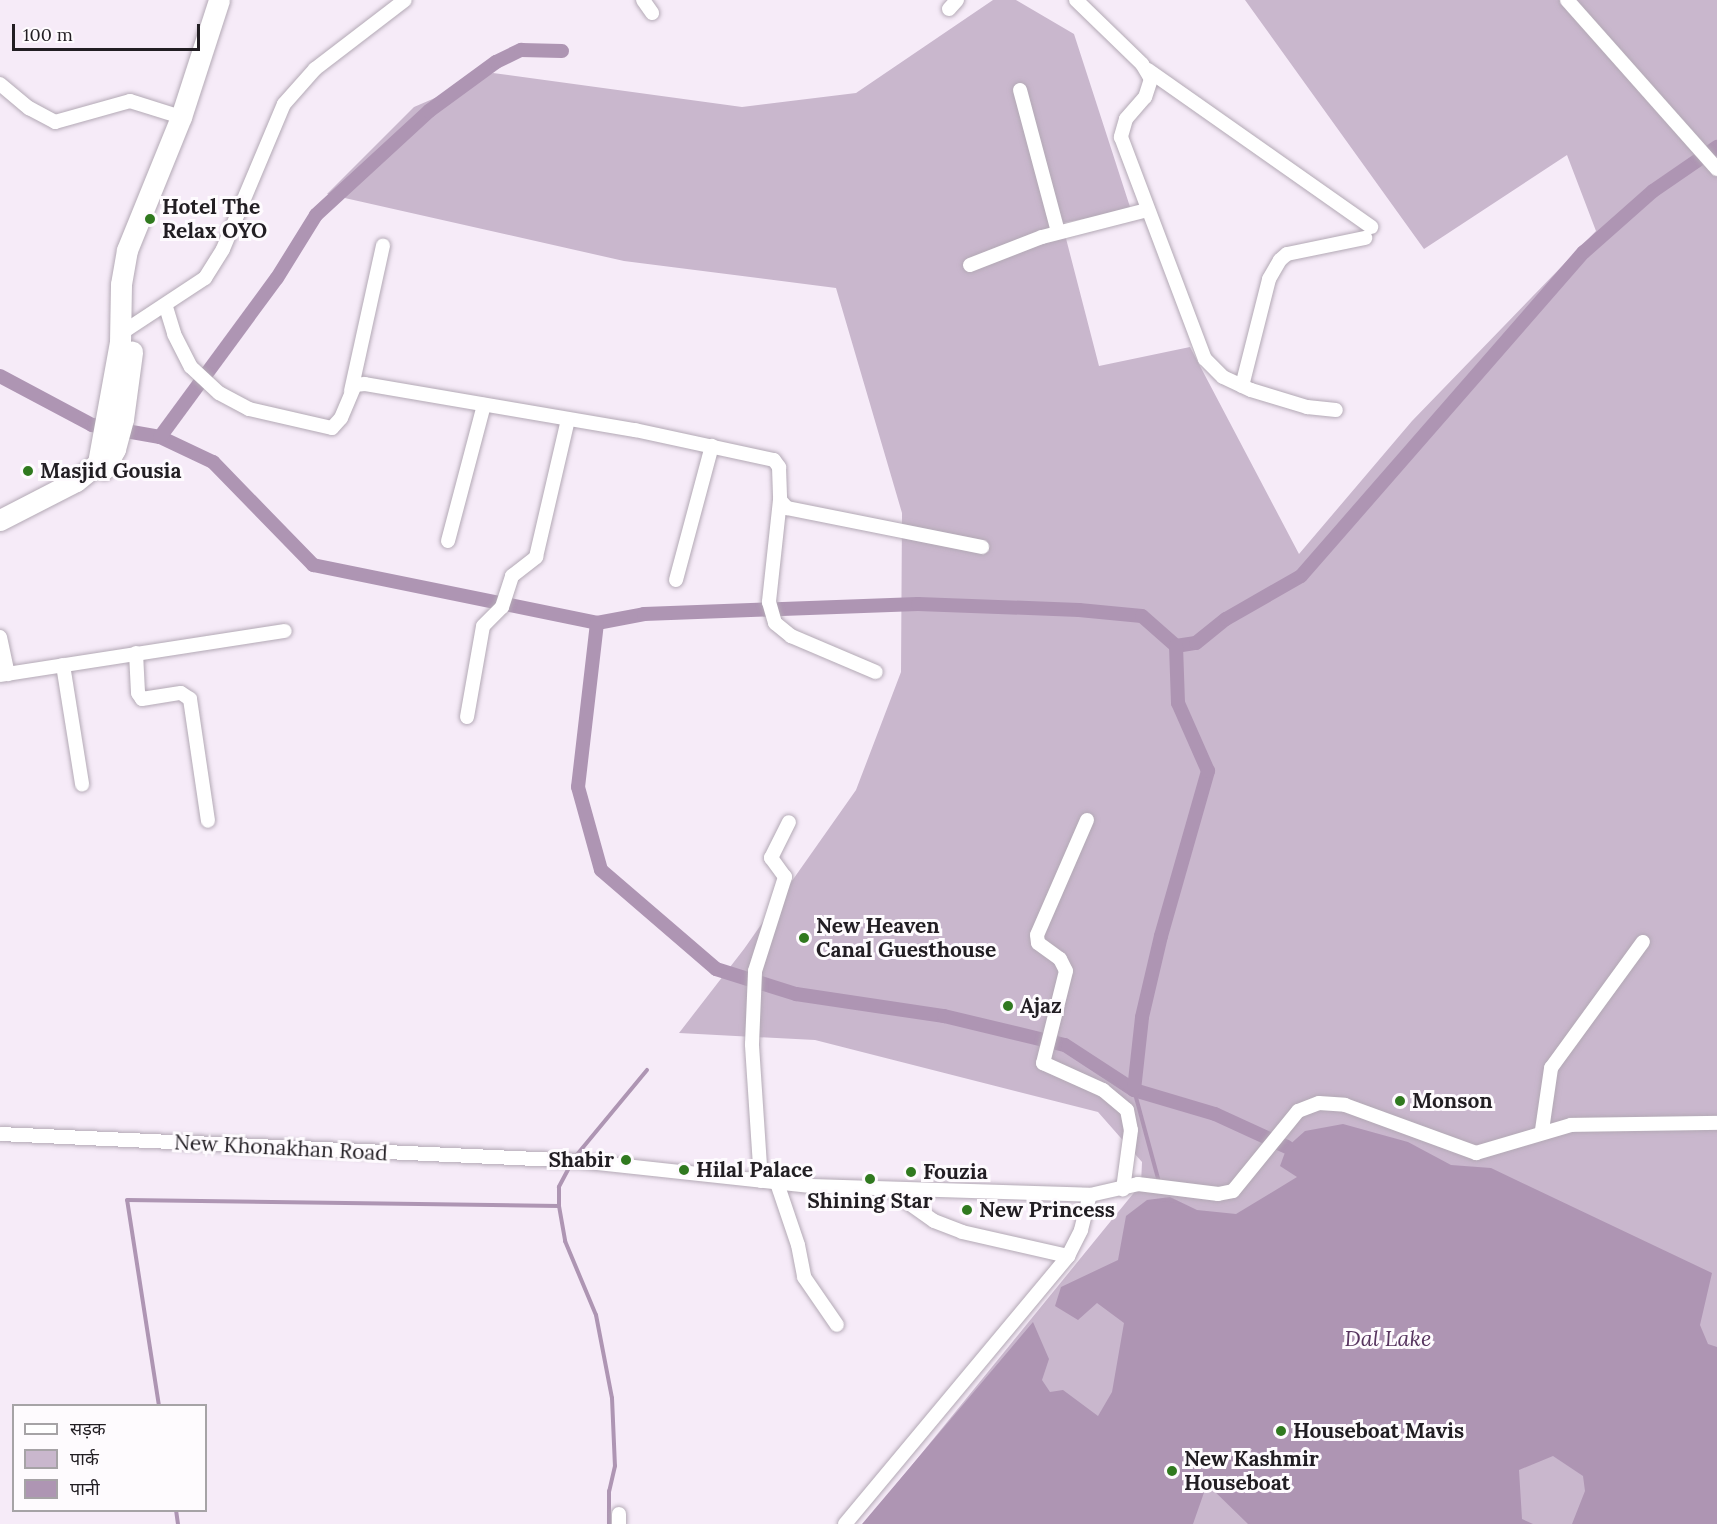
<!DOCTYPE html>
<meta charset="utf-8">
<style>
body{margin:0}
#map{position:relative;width:1717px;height:1524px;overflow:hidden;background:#f6ebf8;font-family:Lora,"Noto Sans Devanagari",serif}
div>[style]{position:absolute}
.green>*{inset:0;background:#c9b7cd}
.water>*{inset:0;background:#ae95b3}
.stream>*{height:4px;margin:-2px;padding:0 2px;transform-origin:2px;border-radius:2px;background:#ae95b3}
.canal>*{height:14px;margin:-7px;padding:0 7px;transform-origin:7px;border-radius:7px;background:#ae95b3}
.roads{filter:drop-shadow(0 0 2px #b3a9b5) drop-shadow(0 0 2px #b3a9b5)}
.minor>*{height:14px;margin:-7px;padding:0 7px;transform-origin:7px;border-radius:7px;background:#fff}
.trunk>*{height:21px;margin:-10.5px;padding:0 10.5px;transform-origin:10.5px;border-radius:10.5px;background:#fff}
.dots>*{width:16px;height:16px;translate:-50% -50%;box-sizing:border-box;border:3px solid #fefbfe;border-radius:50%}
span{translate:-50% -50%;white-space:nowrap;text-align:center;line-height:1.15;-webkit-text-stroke:6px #fefbfe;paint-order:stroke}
.poi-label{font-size:21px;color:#221e23;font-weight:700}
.left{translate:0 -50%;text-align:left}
.right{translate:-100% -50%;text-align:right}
.street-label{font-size:21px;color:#221e23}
.water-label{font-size:22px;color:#57355f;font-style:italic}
.legend{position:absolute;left:12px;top:1404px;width:195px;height:108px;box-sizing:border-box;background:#fefbfe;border:2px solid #a6a3a6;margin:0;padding:8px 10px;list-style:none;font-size:18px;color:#221e23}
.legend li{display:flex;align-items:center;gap:12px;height:30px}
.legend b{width:30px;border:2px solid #a6a3a6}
.scale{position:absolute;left:12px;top:24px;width:188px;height:27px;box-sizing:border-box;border:3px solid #221e23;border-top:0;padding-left:8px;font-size:18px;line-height:21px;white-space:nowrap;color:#221e23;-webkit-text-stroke:4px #fefbfe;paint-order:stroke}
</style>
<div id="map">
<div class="green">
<div style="clip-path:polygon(993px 0,1016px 0,1074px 34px,1131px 210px,1062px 223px,1099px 366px,1190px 347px,1299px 554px,1412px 421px,1596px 231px,1567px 155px,1424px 249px,1245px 0,1717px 0,1717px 1420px,1708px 1524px,864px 1524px,1141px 1184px,1142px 1162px,1098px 1112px,815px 1040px,679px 1033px,744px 949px,856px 790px,901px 672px,902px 513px,836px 288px,624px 261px,327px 194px,414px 107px,493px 73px,742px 107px,856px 93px)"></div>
</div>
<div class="water">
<div style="clip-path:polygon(1343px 1124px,1408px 1142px,1451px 1165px,1491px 1168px,1712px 1273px,1700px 1325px,1708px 1344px,1717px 1347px,1717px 1524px,1572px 1524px,1585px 1491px,1583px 1476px,1553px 1456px,1519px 1470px,1522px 1519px,1533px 1524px,1248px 1524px,1207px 1484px,1193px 1524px,862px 1524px,1033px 1322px,1049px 1359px,1042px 1380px,1050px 1392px,1063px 1390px,1098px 1416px,1112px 1392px,1124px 1323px,1097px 1303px,1078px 1320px,1055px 1306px,1061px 1287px,1118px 1260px,1126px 1216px,1147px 1200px,1170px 1197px,1197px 1210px,1236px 1214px,1297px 1177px,1280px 1166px,1287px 1147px,1305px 1131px)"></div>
</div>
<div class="stream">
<div style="left:1134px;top:1090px;width:95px;rotate:74.8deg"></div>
<div style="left:575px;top:1157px;width:113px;rotate:-50.4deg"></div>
<div style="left:571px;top:1164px;width:26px;rotate:118deg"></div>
<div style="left:559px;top:1187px;width:19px;rotate:90deg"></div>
<div style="left:559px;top:1206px;width:36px;rotate:80deg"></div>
<div style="left:565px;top:1241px;width:80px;rotate:67.3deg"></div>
<div style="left:596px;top:1315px;width:85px;rotate:79.1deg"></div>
<div style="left:612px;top:1398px;width:68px;rotate:87.5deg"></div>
<div style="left:615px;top:1466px;width:26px;rotate:103deg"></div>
<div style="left:609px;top:1491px;width:33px;rotate:90deg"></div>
<div style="left:159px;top:1406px;width:208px;rotate:-98.8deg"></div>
<div style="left:127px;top:1200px;width:432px;rotate:0.8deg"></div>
<div style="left:176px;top:1510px;width:14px;rotate:82deg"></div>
</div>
<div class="canal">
<div style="left:0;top:376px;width:104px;rotate:28deg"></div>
<div style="left:92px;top:425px;width:69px;rotate:10deg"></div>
<div style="left:160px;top:437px;width:59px;rotate:25.3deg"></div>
<div style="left:213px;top:462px;width:144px;rotate:45.8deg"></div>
<div style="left:313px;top:565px;width:290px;rotate:11.5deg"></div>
<div style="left:597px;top:623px;width:48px;rotate:-10.8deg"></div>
<div style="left:644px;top:614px;width:274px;rotate:-2.1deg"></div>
<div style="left:918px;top:604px;width:161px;rotate:2.1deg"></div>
<div style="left:1079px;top:610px;width:63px;rotate:5.4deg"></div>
<div style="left:1142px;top:616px;width:45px;rotate:41.4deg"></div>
<div style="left:1176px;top:646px;width:20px;rotate:-9deg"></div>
<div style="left:1196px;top:643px;width:38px;rotate:-39deg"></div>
<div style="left:1226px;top:619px;width:86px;rotate:-29.8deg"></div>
<div style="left:1301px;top:576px;width:430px;rotate:-48.9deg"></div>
<div style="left:1584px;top:252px;width:92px;rotate:-41.5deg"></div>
<div style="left:1653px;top:191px;width:78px;rotate:-34.5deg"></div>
<div style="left:160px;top:437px;width:197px;rotate:-53.7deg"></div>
<div style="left:277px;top:278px;width:74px;rotate:-58.2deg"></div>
<div style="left:316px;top:215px;width:154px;rotate:-42.6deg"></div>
<div style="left:429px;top:111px;width:83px;rotate:-36.2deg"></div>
<div style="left:496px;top:62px;width:28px;rotate:-26deg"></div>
<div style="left:521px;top:50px;width:41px;rotate:1.4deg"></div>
<div style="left:597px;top:623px;width:165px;rotate:96.6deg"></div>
<div style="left:578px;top:787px;width:86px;rotate:74.5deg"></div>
<div style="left:601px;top:870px;width:152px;rotate:40.7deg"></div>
<div style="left:716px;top:969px;width:84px;rotate:17.4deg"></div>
<div style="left:796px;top:994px;width:150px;rotate:8.5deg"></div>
<div style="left:944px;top:1016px;width:124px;rotate:13.5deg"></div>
<div style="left:1065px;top:1045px;width:82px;rotate:33.1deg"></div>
<div style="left:1134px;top:1090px;width:84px;rotate:16.5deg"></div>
<div style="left:1215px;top:1114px;width:79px;rotate:24.6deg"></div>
<div style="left:1134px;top:1090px;width:73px;rotate:-83.7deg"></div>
<div style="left:1142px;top:1017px;width:83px;rotate:-76.8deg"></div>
<div style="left:1161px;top:936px;width:172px;rotate:-74.1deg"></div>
<div style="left:1208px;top:771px;width:74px;rotate:-113.8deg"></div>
<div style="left:1178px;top:703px;width:57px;rotate:-92deg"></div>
</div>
<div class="roads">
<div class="minor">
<div style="left:643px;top:0;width:16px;rotate:55deg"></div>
<div style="left:1076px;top:0;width:92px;rotate:44.1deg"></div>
<div style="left:1142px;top:64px;width:17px;rotate:59deg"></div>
<div style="left:1151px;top:79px;width:19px;rotate:108deg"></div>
<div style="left:1145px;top:97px;width:29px;rotate:131deg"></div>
<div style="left:1126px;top:119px;width:19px;rotate:106deg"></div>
<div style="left:1121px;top:137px;width:237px;rotate:69.3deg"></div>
<div style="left:1205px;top:359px;width:25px;rotate:45deg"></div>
<div style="left:1223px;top:377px;width:31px;rotate:25deg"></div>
<div style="left:1251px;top:390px;width:59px;rotate:16.9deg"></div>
<div style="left:1307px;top:407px;width:29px;rotate:6deg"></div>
<div style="left:1567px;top:0;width:226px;rotate:48.4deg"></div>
<div style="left:949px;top:9px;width:12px;rotate:-48deg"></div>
<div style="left:1148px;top:70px;width:273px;rotate:35.1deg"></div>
<div style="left:0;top:84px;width:38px;rotate:40deg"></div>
<div style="left:29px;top:108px;width:30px;rotate:28deg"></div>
<div style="left:55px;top:122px;width:78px;rotate:-15.6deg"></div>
<div style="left:130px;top:101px;width:53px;rotate:17.4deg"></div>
<div style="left:1020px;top:90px;width:147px;rotate:75deg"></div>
<div style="left:970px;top:265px;width:77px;rotate:-21.3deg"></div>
<div style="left:1042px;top:237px;width:108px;rotate:-14.4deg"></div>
<div style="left:166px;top:307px;width:28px;rotate:73deg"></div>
<div style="left:174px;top:334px;width:37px;rotate:63deg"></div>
<div style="left:191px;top:367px;width:38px;rotate:43deg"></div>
<div style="left:219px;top:393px;width:34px;rotate:28deg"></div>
<div style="left:249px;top:409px;width:85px;rotate:12.9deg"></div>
<div style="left:332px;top:428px;width:13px;rotate:-48deg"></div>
<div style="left:341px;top:418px;width:36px;rotate:-67deg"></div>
<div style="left:355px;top:385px;width:10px;rotate:-6deg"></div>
<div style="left:365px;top:384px;width:274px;rotate:9.7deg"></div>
<div style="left:635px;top:430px;width:142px;rotate:12.2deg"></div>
<div style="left:774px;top:460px;width:9px;rotate:54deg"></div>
<div style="left:779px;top:467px;width:33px;rotate:88deg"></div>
<div style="left:780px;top:500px;width:103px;rotate:96.2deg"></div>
<div style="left:769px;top:602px;width:22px;rotate:74deg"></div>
<div style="left:775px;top:623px;width:21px;rotate:39deg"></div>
<div style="left:791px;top:636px;width:92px;rotate:23deg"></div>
<div style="left:120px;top:334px;width:102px;rotate:-33.4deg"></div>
<div style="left:205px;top:278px;width:34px;rotate:-58deg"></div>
<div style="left:223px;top:249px;width:157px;rotate:-67.2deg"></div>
<div style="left:284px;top:104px;width:47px;rotate:-48.5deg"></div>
<div style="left:315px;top:69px;width:113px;rotate:-37.5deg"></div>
<div style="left:1242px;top:386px;width:110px;rotate:-75.8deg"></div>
<div style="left:1269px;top:279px;width:22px;rotate:-60deg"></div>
<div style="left:1280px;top:260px;width:9px;rotate:-41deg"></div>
<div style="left:1287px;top:254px;width:80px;rotate:-11.6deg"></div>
<div style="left:351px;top:391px;width:149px;rotate:-77.6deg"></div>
<div style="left:780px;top:500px;width:11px;rotate:49deg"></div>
<div style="left:787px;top:508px;width:199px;rotate:11.3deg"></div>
<div style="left:448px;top:541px;width:141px;rotate:-75.2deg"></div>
<div style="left:676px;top:580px;width:139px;rotate:-75deg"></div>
<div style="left:0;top:637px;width:38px;rotate:78deg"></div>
<div style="left:136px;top:653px;width:40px;rotate:87.1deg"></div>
<div style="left:138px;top:693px;width:7px;rotate:56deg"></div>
<div style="left:142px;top:699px;width:39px;rotate:-9deg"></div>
<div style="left:181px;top:693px;width:11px;rotate:34deg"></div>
<div style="left:190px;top:699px;width:123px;rotate:81.6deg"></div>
<div style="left:63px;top:665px;width:121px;rotate:80.9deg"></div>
<div style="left:0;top:675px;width:288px;rotate:-8.8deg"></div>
<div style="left:467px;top:717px;width:92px;rotate:-80deg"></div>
<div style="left:483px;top:626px;width:27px;rotate:-45deg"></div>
<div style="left:502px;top:607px;width:33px;rotate:-72deg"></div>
<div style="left:512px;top:576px;width:31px;rotate:-38deg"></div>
<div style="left:536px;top:557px;width:141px;rotate:-76.9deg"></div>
<div style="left:1087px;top:820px;width:125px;rotate:113.5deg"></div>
<div style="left:1037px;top:935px;width:8px;rotate:83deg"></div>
<div style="left:1038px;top:943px;width:27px;rotate:36deg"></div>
<div style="left:1060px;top:959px;width:13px;rotate:63deg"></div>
<div style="left:1066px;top:971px;width:95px;rotate:104deg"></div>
<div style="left:1043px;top:1063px;width:66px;rotate:24.2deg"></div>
<div style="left:1103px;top:1090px;width:31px;rotate:40deg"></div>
<div style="left:1127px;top:1110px;width:20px;rotate:79deg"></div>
<div style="left:1131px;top:1130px;width:60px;rotate:97.7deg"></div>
<div style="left:1542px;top:1130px;width:63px;rotate:-81.7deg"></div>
<div style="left:1551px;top:1068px;width:156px;rotate:-53.9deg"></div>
<div style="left:0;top:1134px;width:580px;rotate:2.67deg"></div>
<div style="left:579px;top:1161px;width:233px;rotate:6.2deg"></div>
<div style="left:811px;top:1186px;width:279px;rotate:1.8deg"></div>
<div style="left:1090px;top:1195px;width:49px;rotate:-12.9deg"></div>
<div style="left:1138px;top:1184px;width:81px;rotate:7.1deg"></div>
<div style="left:1218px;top:1194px;width:15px;rotate:-11deg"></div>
<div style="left:1233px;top:1191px;width:103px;rotate:-50.9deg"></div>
<div style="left:1298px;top:1111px;width:22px;rotate:-21deg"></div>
<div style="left:1319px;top:1103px;width:26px;rotate:4deg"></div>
<div style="left:1345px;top:1105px;width:140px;rotate:20.1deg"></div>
<div style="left:1476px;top:1153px;width:99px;rotate:-16.4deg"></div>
<div style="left:1571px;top:1125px;width:146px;rotate:-0.8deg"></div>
<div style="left:761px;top:1181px;width:137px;rotate:-93.8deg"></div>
<div style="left:752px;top:1044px;width:73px;rotate:-87.6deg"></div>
<div style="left:755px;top:971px;width:99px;rotate:-72.3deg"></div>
<div style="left:785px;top:877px;width:24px;rotate:-126deg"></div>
<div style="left:771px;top:858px;width:40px;rotate:-63.4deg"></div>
<div style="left:777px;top:1183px;width:65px;rotate:71.3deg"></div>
<div style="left:798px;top:1245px;width:33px;rotate:79deg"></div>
<div style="left:804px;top:1277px;width:58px;rotate:55.5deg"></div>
<div style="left:889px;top:1189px;width:55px;rotate:35.4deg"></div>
<div style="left:934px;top:1221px;width:30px;rotate:21deg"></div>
<div style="left:962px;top:1232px;width:109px;rotate:12.8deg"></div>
<div style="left:619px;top:1514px;width:10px;rotate:90deg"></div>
<div style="left:845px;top:1524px;width:349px;rotate:-50.2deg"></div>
<div style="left:1068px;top:1256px;width:29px;rotate:-63deg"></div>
<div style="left:1081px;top:1230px;width:36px;rotate:-76deg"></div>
</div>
<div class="trunk">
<div style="left:104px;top:469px;width:23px;rotate:-61deg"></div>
<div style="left:115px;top:449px;width:31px;rotate:-75deg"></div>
<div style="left:123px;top:419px;width:68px;rotate:-82.3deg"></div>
<div style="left:0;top:520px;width:85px;rotate:-27.2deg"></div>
<div style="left:76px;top:481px;width:28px;rotate:-39deg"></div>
<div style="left:98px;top:463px;width:123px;rotate:-79.7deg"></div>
<div style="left:120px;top:342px;width:58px;rotate:-89deg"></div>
<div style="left:121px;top:284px;width:35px;rotate:-80deg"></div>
<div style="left:127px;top:250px;width:144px;rotate:-67.9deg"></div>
<div style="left:181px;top:117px;width:123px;rotate:-72deg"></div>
</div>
</div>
<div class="dots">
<div style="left:150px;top:219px;background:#30791f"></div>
<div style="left:28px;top:471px;background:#30791f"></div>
<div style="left:804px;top:938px;background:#30791f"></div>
<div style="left:1008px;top:1006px;background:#30791f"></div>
<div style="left:1400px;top:1101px;background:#30791f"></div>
<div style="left:626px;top:1160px;background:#30791f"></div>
<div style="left:684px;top:1170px;background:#30791f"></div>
<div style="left:911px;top:1172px;background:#30791f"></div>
<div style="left:870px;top:1179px;background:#30791f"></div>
<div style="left:967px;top:1210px;background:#30791f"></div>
<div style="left:1281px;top:1431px;background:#30791f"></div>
<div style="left:1172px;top:1471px;background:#30791f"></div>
</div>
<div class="poi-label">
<span class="left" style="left:162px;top:219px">Hotel The<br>Relax OYO</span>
<span class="left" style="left:40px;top:471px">Masjid Gousia</span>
<span class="left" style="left:816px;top:938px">New Heaven<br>Canal Guesthouse</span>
<span class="left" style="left:1020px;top:1006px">Ajaz</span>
<span class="left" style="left:1412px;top:1101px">Monson</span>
<span class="right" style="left:614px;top:1160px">Shabir</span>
<span class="left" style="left:696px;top:1170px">Hilal Palace</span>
<span class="left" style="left:923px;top:1172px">Fouzia</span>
<span style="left:870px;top:1201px">Shining Star</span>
<span class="left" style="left:979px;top:1210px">New Princess</span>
<span class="left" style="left:1293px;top:1431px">Houseboat Mavis</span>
<span class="left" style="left:1184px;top:1471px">New Kashmir<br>Houseboat</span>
</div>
<div class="street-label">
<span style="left:281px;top:1148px;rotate:3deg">New Khonakhan Road</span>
</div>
<div class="water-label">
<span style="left:1388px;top:1339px">Dal Lake</span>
</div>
<ul class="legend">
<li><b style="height:8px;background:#fff"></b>सड़क</li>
<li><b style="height:16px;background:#c9b7cd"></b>पार्क</li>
<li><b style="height:16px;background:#ae95b3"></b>पानी</li>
</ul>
<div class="scale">100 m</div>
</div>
